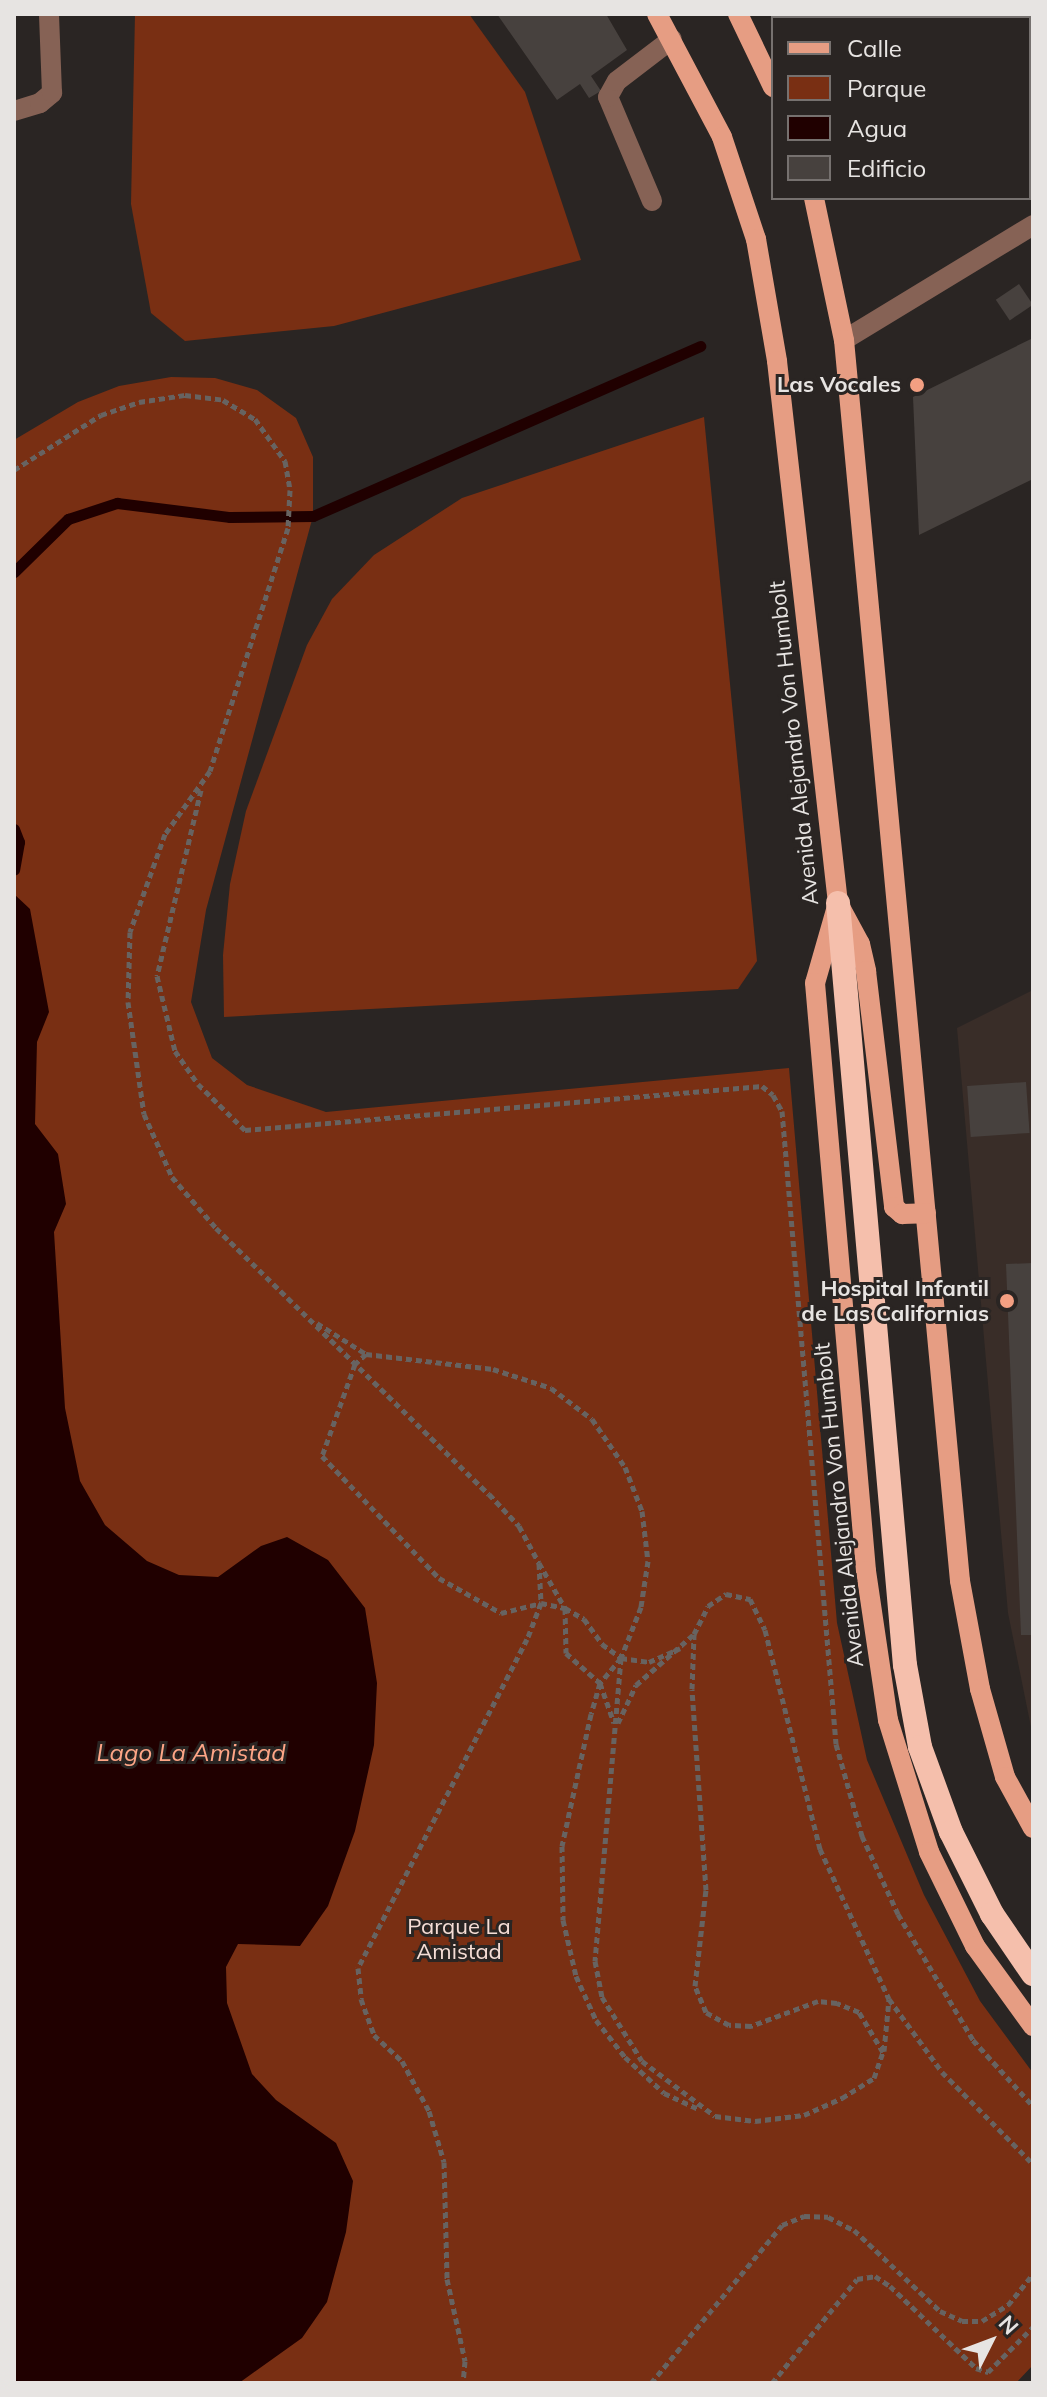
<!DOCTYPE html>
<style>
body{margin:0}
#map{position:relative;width:1047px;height:2397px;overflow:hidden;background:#2a2523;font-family:Mulish,sans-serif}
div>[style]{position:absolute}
.built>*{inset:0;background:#392d28}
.green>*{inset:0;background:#792f13}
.water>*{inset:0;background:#200000}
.stream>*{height:11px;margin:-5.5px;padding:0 5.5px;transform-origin:5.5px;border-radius:5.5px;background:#200000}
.building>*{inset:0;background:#47413e;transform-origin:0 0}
.path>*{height:5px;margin-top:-2.5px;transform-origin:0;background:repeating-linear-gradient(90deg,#676361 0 6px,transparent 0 10px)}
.minor>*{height:20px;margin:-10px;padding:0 10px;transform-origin:10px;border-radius:10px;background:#866255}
.major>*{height:20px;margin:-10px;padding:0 10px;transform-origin:10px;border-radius:10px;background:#e69d83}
.highway>*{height:24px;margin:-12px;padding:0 12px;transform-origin:12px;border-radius:12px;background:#f5bfac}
.dots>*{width:22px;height:22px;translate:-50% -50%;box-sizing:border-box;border:4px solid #2a2523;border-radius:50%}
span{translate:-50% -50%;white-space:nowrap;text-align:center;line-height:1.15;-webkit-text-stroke:6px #2a2523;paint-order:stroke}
.poi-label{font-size:22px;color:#e7e4e2;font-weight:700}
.right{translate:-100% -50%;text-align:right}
.street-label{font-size:22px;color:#e7e4e2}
.park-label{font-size:22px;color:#f5ddd5}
.water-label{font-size:24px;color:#ffa687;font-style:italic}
.frame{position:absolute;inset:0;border:16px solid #e7e4e2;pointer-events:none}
.legend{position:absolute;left:771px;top:16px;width:260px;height:184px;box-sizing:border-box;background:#2a2523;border:2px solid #76716f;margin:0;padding:10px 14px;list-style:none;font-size:24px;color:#e7e4e2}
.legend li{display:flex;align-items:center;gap:16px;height:40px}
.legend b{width:40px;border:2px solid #76716f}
.north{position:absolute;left:951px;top:2301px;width:80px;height:80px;-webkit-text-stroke:6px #2a2523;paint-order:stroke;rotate:48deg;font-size:22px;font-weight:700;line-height:32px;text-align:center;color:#e7e4e2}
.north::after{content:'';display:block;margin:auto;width:28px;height:36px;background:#e7e4e2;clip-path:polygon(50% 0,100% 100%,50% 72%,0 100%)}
</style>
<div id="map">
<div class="built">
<div style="clip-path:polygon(1033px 990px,1033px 1737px,1008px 1613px,957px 1028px)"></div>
</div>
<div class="green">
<div style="clip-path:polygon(135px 14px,469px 14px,525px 92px,581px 260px,334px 326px,185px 341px,151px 313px,131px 204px)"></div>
<div style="clip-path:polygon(171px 377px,215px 378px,257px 390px,296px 418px,313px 457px,313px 516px,206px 910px,191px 1002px,212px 1058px,247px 1085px,326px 1112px,789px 1068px,837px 1623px,867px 1760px,924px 1895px,980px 2001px,1033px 2073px,1033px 2365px,1016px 2383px,14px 2383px,14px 440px,78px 402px,119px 386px)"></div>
<div style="clip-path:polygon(704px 417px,757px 961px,738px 989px,224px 1017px,223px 955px,230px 884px,246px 811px,307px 645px,332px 599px,374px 555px,462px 498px)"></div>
</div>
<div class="water">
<div style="clip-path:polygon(14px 894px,30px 909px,49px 1012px,37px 1042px,35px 1124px,58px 1154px,66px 1204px,54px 1232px,65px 1408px,80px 1481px,105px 1525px,147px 1561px,179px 1575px,218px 1577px,261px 1546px,287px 1537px,328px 1560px,365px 1608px,377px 1683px,374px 1745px,355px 1831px,328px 1906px,300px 1946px,238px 1944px,226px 1967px,227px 2003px,252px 2074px,276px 2100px,336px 2143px,353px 2181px,346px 2232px,327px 2302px,302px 2338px,239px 2383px,14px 2383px)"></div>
</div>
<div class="stream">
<div style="left:14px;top:572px;width:76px;rotate:-44.5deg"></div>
<div style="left:68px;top:519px;width:52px;rotate:-18.1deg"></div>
<div style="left:117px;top:503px;width:114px;rotate:7.1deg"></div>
<div style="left:230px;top:517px;width:83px;rotate:-0.7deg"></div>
<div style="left:313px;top:516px;width:423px;rotate:-23.7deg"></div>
<div style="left:14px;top:829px;width:14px;rotate:69deg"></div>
<div style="left:19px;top:842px;width:28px;rotate:100deg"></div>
</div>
<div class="building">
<div style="clip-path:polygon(497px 14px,606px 14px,627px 50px,591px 76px,601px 91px,589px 98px,580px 84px,557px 100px)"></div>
<div style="clip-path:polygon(872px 14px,1033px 14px,1033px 107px,1029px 110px,1029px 18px,867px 18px)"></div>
<div style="left:1019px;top:284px;width:25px;height:28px;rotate:56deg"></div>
<div style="clip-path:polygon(1033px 338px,1033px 479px,919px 535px,913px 397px)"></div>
<div style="left:1026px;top:1082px;width:51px;height:59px;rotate:86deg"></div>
<div style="clip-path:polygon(1033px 1263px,1033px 1635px,1021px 1635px,1006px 1264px)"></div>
</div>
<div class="path">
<div style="left:14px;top:470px;width:103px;rotate:-32.3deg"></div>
<div style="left:101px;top:415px;width:40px;rotate:-18.9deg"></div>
<div style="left:139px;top:402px;width:47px;rotate:-8.7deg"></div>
<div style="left:185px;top:395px;width:38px;rotate:7deg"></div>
<div style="left:223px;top:400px;width:37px;rotate:31deg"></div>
<div style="left:255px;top:419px;width:52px;rotate:54.5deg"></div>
<div style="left:285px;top:461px;width:29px;rotate:80deg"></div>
<div style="left:290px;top:490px;width:38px;rotate:93deg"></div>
<div style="left:288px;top:528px;width:255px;rotate:107.8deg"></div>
<div style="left:210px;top:771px;width:77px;rotate:125.5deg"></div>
<div style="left:165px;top:834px;width:104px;rotate:109.7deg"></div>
<div style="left:130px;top:932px;width:70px;rotate:91.6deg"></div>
<div style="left:128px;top:1002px;width:113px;rotate:81.9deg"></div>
<div style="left:144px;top:1114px;width:69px;rotate:66deg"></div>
<div style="left:172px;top:1177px;width:67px;rotate:49.2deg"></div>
<div style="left:216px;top:1228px;width:381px;rotate:44.3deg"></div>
<div style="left:489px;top:1494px;width:44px;rotate:46.8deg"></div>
<div style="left:519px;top:1526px;width:42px;rotate:61.6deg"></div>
<div style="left:539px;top:1563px;width:40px;rotate:87.1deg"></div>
<div style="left:541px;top:1603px;width:39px;rotate:111deg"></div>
<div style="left:527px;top:1639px;width:370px;rotate:117.2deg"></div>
<div style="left:358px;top:1968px;width:31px;rotate:84deg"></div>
<div style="left:361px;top:1999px;width:38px;rotate:70deg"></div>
<div style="left:374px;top:2035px;width:38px;rotate:43deg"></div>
<div style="left:402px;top:2061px;width:57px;rotate:61.6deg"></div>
<div style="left:429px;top:2111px;width:53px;rotate:73.6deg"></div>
<div style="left:444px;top:2162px;width:117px;rotate:88.5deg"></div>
<div style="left:447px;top:2279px;width:84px;rotate:77.6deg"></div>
<div style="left:465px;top:2361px;width:22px;rotate:95deg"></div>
<div style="left:201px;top:790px;width:191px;rotate:103.3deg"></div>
<div style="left:157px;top:976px;width:77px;rotate:76.5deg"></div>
<div style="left:175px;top:1051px;width:40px;rotate:55.1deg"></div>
<div style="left:198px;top:1084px;width:66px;rotate:44.4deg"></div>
<div style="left:245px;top:1130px;width:519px;rotate:-4.86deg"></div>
<div style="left:762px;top:1086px;width:14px;rotate:39deg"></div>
<div style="left:773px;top:1095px;width:18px;rotate:61deg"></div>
<div style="left:782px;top:1111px;width:635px;rotate:85.12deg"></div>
<div style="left:836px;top:1744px;width:96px;rotate:74.2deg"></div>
<div style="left:862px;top:1836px;width:86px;rotate:65.2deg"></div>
<div style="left:898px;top:1914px;width:147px;rotate:59.2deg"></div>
<div style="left:973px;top:2040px;width:89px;rotate:47.7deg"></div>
<div style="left:317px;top:1323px;width:58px;rotate:32.3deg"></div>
<div style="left:366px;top:1354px;width:128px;rotate:6.7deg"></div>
<div style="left:493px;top:1369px;width:61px;rotate:18.1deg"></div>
<div style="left:551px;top:1388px;width:51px;rotate:37.1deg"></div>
<div style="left:592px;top:1419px;width:58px;rotate:55.5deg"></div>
<div style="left:625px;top:1467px;width:47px;rotate:68.9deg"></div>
<div style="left:642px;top:1511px;width:50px;rotate:83.2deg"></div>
<div style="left:648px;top:1561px;width:47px;rotate:98.7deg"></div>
<div style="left:641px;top:1607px;width:55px;rotate:111.4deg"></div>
<div style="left:621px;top:1658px;width:33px;rotate:130deg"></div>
<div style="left:600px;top:1683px;width:32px;rotate:106deg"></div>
<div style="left:591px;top:1714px;width:135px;rotate:102.4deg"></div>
<div style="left:562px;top:1846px;width:74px;rotate:89.2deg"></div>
<div style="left:563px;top:1920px;width:57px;rotate:76.9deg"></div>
<div style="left:576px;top:1976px;width:48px;rotate:65.6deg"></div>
<div style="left:596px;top:2020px;width:47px;rotate:51.9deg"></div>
<div style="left:625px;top:2057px;width:53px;rotate:42.7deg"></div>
<div style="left:664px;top:2093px;width:38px;rotate:25deg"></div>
<div style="left:366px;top:1354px;width:15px;rotate:138deg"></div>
<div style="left:355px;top:1364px;width:98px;rotate:109.7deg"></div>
<div style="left:322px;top:1456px;width:169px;rotate:46.2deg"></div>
<div style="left:439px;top:1578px;width:71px;rotate:29.4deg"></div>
<div style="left:501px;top:1613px;width:41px;rotate:-14deg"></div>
<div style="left:541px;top:1603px;width:25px;rotate:12deg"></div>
<div style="left:565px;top:1608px;width:22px;rotate:30deg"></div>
<div style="left:584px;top:1619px;width:31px;rotate:54deg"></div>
<div style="left:602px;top:1644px;width:24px;rotate:36deg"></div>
<div style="left:621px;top:1658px;width:28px;rotate:8deg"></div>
<div style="left:649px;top:1662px;width:34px;rotate:-24deg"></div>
<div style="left:539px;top:1563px;width:52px;rotate:60deg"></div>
<div style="left:565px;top:1608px;width:45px;rotate:88.7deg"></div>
<div style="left:566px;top:1653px;width:45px;rotate:41.4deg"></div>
<div style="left:600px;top:1683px;width:42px;rotate:70.7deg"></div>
<div style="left:621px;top:1658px;width:304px;rotate:94.9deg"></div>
<div style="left:595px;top:1961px;width:37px;rotate:79deg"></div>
<div style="left:602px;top:1997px;width:75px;rotate:58deg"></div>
<div style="left:642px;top:2061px;width:91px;rotate:37deg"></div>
<div style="left:715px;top:2116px;width:40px;rotate:7.1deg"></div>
<div style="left:755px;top:2121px;width:49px;rotate:-7deg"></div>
<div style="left:804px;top:2115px;width:42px;rotate:-24.1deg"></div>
<div style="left:842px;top:2098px;width:38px;rotate:-32deg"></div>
<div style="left:874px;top:2078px;width:28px;rotate:-71deg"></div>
<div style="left:883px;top:2052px;width:47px;rotate:-121deg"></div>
<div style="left:859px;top:2012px;width:24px;rotate:-158deg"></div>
<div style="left:837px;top:2003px;width:19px;rotate:-174deg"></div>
<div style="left:818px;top:2001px;width:72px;rotate:159.5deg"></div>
<div style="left:751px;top:2026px;width:22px;rotate:-177deg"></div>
<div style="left:729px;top:2025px;width:26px;rotate:-151deg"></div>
<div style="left:706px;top:2012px;width:28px;rotate:-113deg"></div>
<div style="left:695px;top:1986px;width:97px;rotate:-83.5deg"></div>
<div style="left:706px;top:1890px;width:201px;rotate:-94deg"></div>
<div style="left:692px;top:1689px;width:55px;rotate:-87.9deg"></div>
<div style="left:694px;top:1634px;width:31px;rotate:-63deg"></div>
<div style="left:708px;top:1606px;width:22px;rotate:-34deg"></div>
<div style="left:726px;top:1594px;width:25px;rotate:12deg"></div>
<div style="left:750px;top:1599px;width:34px;rotate:64deg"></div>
<div style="left:765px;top:1630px;width:226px;rotate:75.9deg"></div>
<div style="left:820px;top:1849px;width:165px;rotate:65.3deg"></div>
<div style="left:889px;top:1999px;width:90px;rotate:54deg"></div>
<div style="left:942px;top:2072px;width:129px;rotate:45.3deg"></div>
<div style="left:618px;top:1723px;width:42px;rotate:-64.7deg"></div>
<div style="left:636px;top:1685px;width:76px;rotate:-41.3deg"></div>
<div style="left:884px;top:2051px;width:52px;rotate:-84.5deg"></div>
<div style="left:651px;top:2383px;width:205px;rotate:-50.3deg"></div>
<div style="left:782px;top:2225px;width:24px;rotate:-22deg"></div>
<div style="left:804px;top:2216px;width:24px;rotate:2deg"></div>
<div style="left:828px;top:2217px;width:29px;rotate:27deg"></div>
<div style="left:854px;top:2230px;width:118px;rotate:43.3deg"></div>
<div style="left:940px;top:2311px;width:24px;rotate:24deg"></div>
<div style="left:962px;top:2321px;width:20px"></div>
<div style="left:982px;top:2321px;width:31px;rotate:-32deg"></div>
<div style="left:1008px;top:2305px;width:40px;rotate:-51deg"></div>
<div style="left:772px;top:2383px;width:134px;rotate:-50.7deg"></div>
<div style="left:857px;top:2279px;width:18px;rotate:-9deg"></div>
<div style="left:875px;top:2276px;width:18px;rotate:34deg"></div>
<div style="left:890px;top:2286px;width:119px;rotate:43.6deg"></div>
<div style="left:976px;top:2368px;width:13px;rotate:18deg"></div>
<div style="left:988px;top:2372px;width:64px;rotate:-45deg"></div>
</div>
<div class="minor">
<div style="left:14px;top:111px;width:27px;rotate:-17deg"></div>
<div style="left:40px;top:103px;width:16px;rotate:-40deg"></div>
<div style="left:52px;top:93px;width:79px;rotate:-92.2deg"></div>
<div style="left:652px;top:201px;width:113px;rotate:-112.9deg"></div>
<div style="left:608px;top:97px;width:18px;rotate:-61deg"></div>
<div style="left:617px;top:81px;width:69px;rotate:-37.4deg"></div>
<div style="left:844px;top:340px;width:221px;rotate:-31.3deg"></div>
</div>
<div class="major">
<div style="left:657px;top:14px;width:139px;rotate:62.1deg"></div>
<div style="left:722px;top:137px;width:108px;rotate:71.6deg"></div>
<div style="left:756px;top:239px;width:124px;rotate:80.2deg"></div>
<div style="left:777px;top:361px;width:545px;rotate:83.58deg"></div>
<div style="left:838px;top:903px;width:83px;rotate:106deg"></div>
<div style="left:815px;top:983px;width:590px;rotate:85.04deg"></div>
<div style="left:866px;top:1571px;width:151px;rotate:81.6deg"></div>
<div style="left:888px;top:1720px;width:138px;rotate:72.7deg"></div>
<div style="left:929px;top:1852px;width:105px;rotate:63.9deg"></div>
<div style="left:975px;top:1946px;width:99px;rotate:54.1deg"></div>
<div style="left:738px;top:14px;width:81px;rotate:64.4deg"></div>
<div style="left:1029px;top:190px;width:4px"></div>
<div style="left:814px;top:198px;width:145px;rotate:78.1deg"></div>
<div style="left:844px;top:340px;width:1246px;rotate:84.66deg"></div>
<div style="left:960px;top:1581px;width:110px;rotate:79.5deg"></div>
<div style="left:980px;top:1689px;width:91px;rotate:74.1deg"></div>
<div style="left:1005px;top:1777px;width:58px;rotate:61.2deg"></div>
<div style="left:840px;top:907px;width:42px;rotate:61.6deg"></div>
<div style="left:860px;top:944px;width:28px;rotate:77deg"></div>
<div style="left:866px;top:971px;width:238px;rotate:83.2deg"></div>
<div style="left:894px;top:1207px;width:11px;rotate:41deg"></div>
<div style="left:902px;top:1214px;width:24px;rotate:-2deg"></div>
</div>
<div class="highway">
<div style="left:838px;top:903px;width:765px;rotate:84.98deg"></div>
<div style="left:905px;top:1665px;width:83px;rotate:79.6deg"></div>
<div style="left:920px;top:1747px;width:90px;rotate:70deg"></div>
<div style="left:951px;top:1832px;width:92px;rotate:63.4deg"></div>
<div style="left:992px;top:1914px;width:73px;rotate:55.7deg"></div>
</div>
<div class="dots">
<div style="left:917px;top:385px;background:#f39f82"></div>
<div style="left:1007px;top:1301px;background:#f39f82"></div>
</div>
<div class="poi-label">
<span class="right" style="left:901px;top:385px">Las Vocales</span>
<span class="right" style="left:989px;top:1301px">Hospital Infantil<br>de Las Californias</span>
</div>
<div class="street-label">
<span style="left:794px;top:743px;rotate:-96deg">Avenida Alejandro Von Humbolt</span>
<span style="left:839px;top:1505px;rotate:-96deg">Avenida Alejandro Von Humbolt</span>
</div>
<div class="park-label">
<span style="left:459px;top:1939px">Parque La<br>Amistad</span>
</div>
<div class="water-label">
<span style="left:191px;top:1753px">Lago La Amistad</span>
</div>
<div class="frame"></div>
<ul class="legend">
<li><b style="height:10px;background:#e69d83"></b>Calle</li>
<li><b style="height:22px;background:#792f13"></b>Parque</li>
<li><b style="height:22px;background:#200000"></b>Agua</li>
<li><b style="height:22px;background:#47413e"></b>Edificio</li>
</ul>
<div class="north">N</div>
</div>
